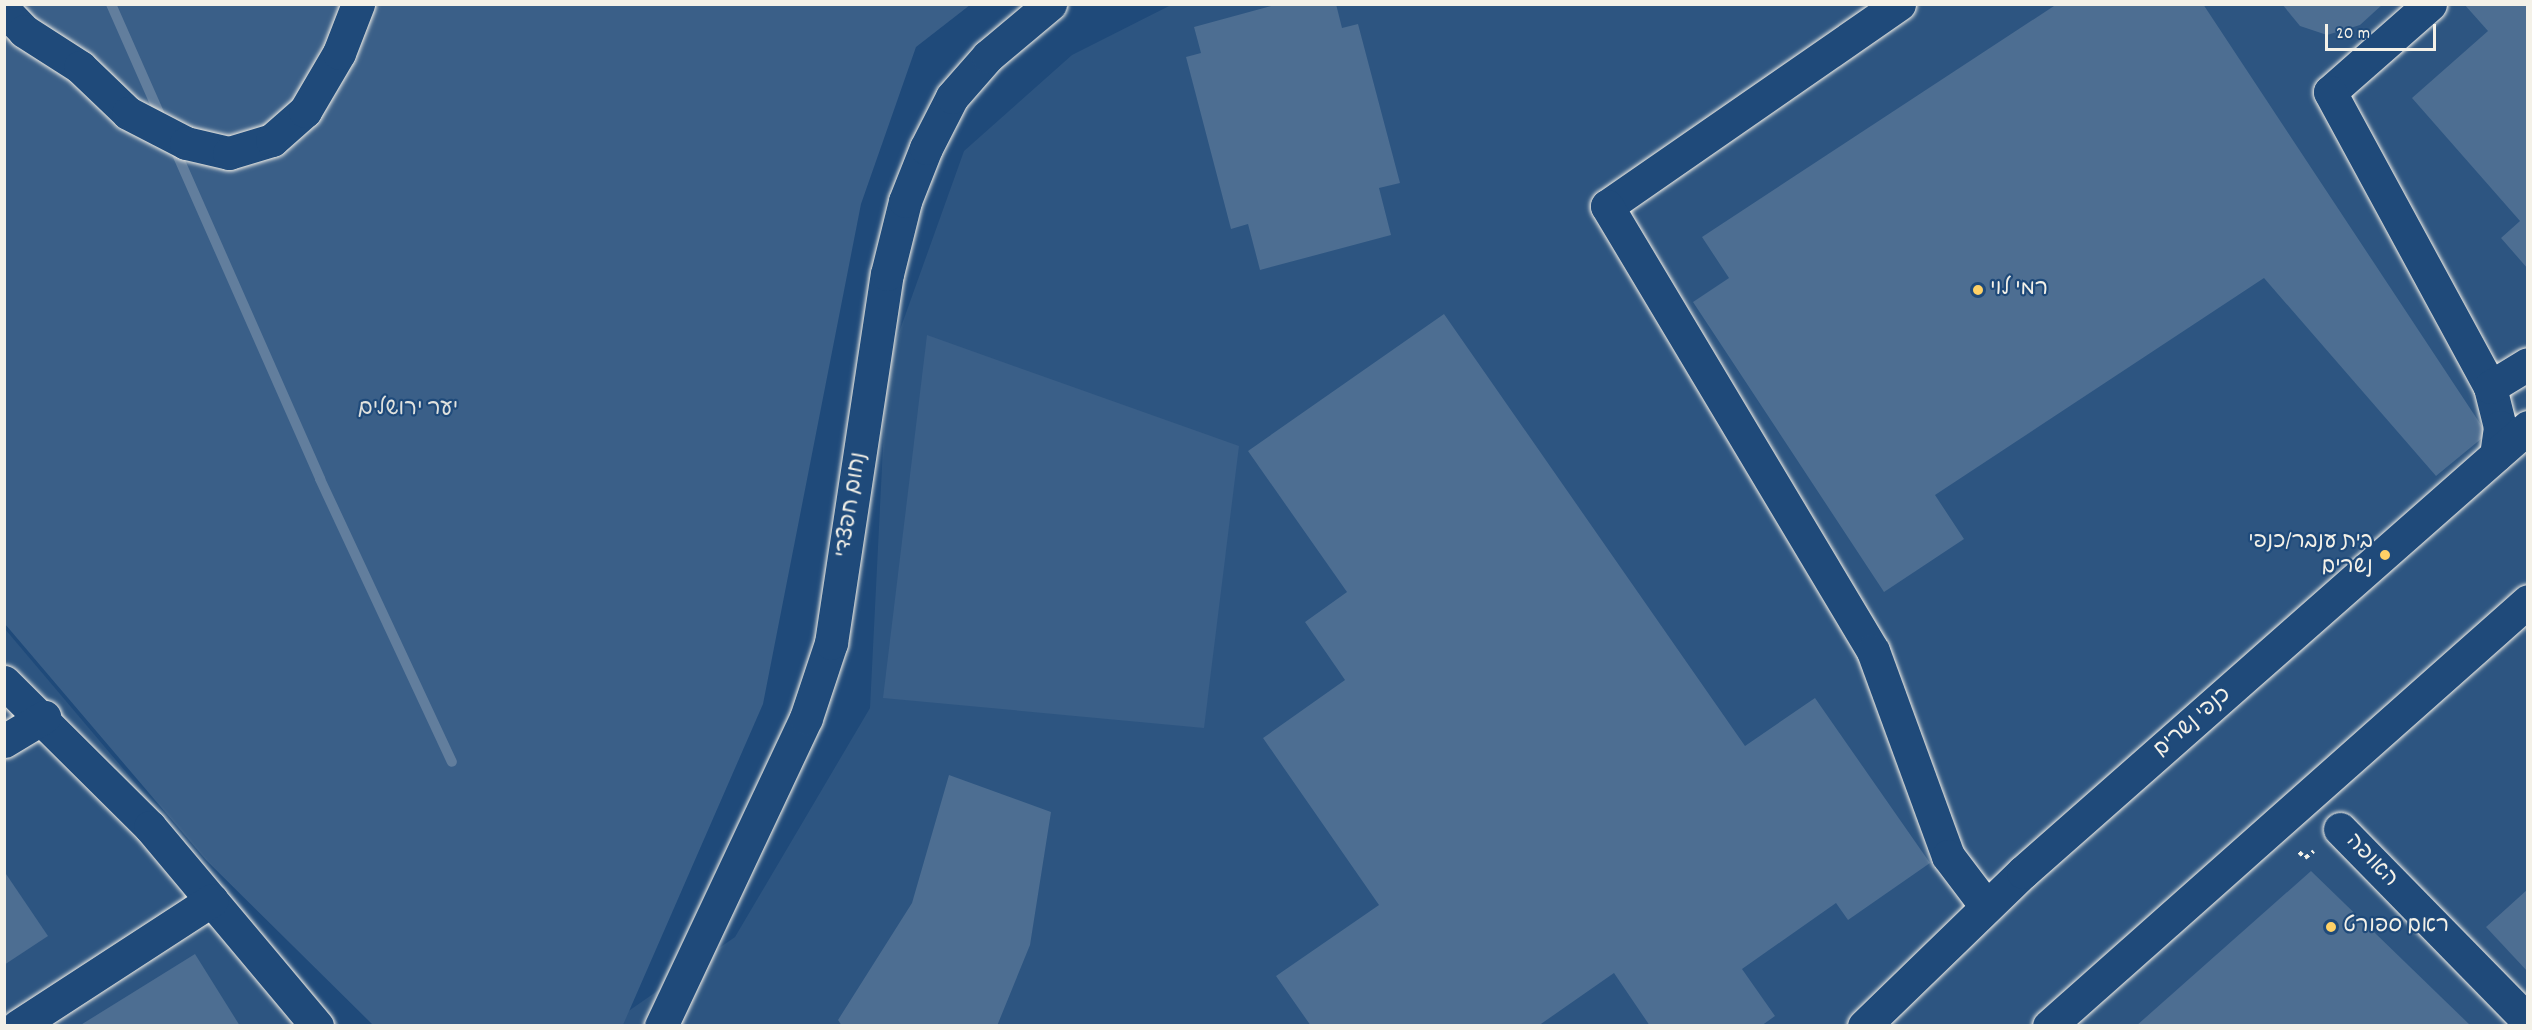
<!DOCTYPE html>
<meta charset="utf-8">
<style>
body{margin:0}
#map{position:relative;width:2532px;height:1030px;overflow:hidden;background:#1f4a7a;font-family:Dekko,"Playpen Sans Hebrew",sans-serif}
div>[style]{position:absolute}
.built>*{inset:0;background:#2d5581}
.green>*{inset:0;background:#3a5f88}
.stream>*{height:10px;margin:-5px;padding:0 5px;transform-origin:5px;border-radius:5px;background:#627e9d}
.building>*{inset:0;background:#4d6e92}
.path>*{height:4px;margin-top:-2px;transform-origin:0;background:repeating-linear-gradient(90deg,#f4f1e8 0 4.5px,transparent 0 9px)}
.roads{filter:drop-shadow(0 0 2px #f4f1e8) drop-shadow(0 0 2px #f4f1e8)}
.minor>*{height:33px;margin:-16.5px;padding:0 16.5px;transform-origin:16.5px;border-radius:16.5px;background:#1f4a7a}
.dots>*{width:16px;height:16px;translate:-50% -50%;box-sizing:border-box;border:3px solid #1f4a7a;border-radius:50%}
span{translate:-50% -50%;white-space:nowrap;text-align:center;line-height:1.15;-webkit-text-stroke:4.5px #1f4a7a;paint-order:stroke}
.poi-label{font-size:22px;color:#f4f1e8}
.left{translate:0 -50%;text-align:left}
.right{translate:-100% -50%;text-align:right}
.park-label{font-size:22px;color:#e1e2de}
.street-label{font-size:22px;color:#f4f1e8}
.frame{position:absolute;inset:0;border:6px solid #f4f1e8;pointer-events:none}
.scale{position:absolute;left:2325px;top:24px;width:111px;height:27px;box-sizing:border-box;border:3px solid #f4f1e8;border-top:0;padding-left:8px;font-size:18px;line-height:21px;white-space:nowrap;color:#f4f1e8;-webkit-text-stroke:4px #1f4a7a;paint-order:stroke}
</style>
<div id="map">
<div class="built">
<div style="clip-path:polygon(1173px 4px,2527px 5px,2527px 1025px,607px 1026px,735px 937px,870px 708px,887px 366px,964px 151px,1072px 55px)"></div>
<div style="clip-path:polygon(5px 629px,340px 1025px,5px 1025px)"></div>
</div>
<div class="green">
<div style="clip-path:polygon(4px 5px,970px 5px,916px 47px,861px 204px,763px 704px,623px 1025px,373px 1025px,206px 860px,5px 624px)"></div>
<div style="clip-path:polygon(927px 335px,1239px 446px,1204px 728px,883px 698px)"></div>
</div>
<div class="stream">
<div style="left:111px;top:4px;width:129px;rotate:66.2deg"></div>
<div style="left:173px;top:145px;width:365px;rotate:66.2deg"></div>
<div style="left:320px;top:479px;width:312px;rotate:65deg"></div>
</div>
<div class="building">
<div style="clip-path:polygon(1278px 4px,1336px 4px,1342px 28px,1358px 24px,1400px 183px,1379px 188px,1391px 235px,1260px 270px,1248px 224px,1231px 229px,1186px 57px,1201px 53px,1194px 27px)"></div>
<div style="clip-path:polygon(2057px 4px,2203px 4px,2487px 434px,2436px 476px,2264px 278px,1935px 495px,1964px 539px,1884px 592px,1693px 302px,1729px 278px,1702px 237px)"></div>
<div style="clip-path:polygon(2282px 4px,2383px 4px,2360px 25px,2327px 35px,2300px 26px)"></div>
<div style="clip-path:polygon(2464px 4px,2528px 4px,2528px 269px,2501px 238px,2520px 221px,2412px 98px,2488px 31px)"></div>
<div style="clip-path:polygon(1444px 314px,1745px 746px,1815px 698px,1930px 863px,1848px 920px,1836px 903px,1742px 969px,1775px 1016px,1761px 1026px,1650px 1026px,1614px 973px,1538px 1026px,1311px 1026px,1276px 976px,1379px 905px,1263px 738px,1345px 680px,1305px 622px,1347px 592px,1248px 451px)"></div>
<div style="clip-path:polygon(949px 775px,1051px 812px,1030px 945px,997px 1026px,842px 1026px,838px 1020px,912px 903px)"></div>
<div style="clip-path:polygon(4px 871px,48px 936px,4px 965px)"></div>
<div style="clip-path:polygon(2311px 871px,2471px 1026px,2136px 1026px)"></div>
<div style="clip-path:polygon(2528px 889px,2528px 972px,2486px 927px)"></div>
<div style="clip-path:polygon(195px 954px,240px 1026px,79px 1026px)"></div>
</div>
<div class="path">
<div style="left:2299px;top:852px;width:8px;rotate:45deg"></div>
<div style="left:2305px;top:858px;width:11px;rotate:-38deg"></div>
</div>
<div class="roads">
<div class="minor">
<div style="left:1899px;top:4px;width:355px;rotate:145.3deg"></div>
<div style="left:1607px;top:206px;width:518px;rotate:59.13deg"></div>
<div style="left:1873px;top:651px;width:218px;rotate:69.9deg"></div>
<div style="left:1948px;top:856px;width:63px;rotate:52.8deg"></div>
<div style="left:2430px;top:4px;width:133px;rotate:138.7deg"></div>
<div style="left:2330px;top:92px;width:336px;rotate:61.5deg"></div>
<div style="left:2490px;top:387px;width:41px;rotate:76deg"></div>
<div style="left:2500px;top:427px;width:28px;rotate:98deg"></div>
<div style="left:4px;top:10px;width:29px;rotate:46deg"></div>
<div style="left:24px;top:31px;width:67px;rotate:32.7deg"></div>
<div style="left:80px;top:67px;width:66px;rotate:43.8deg"></div>
<div style="left:128px;top:113px;width:65px;rotate:27.3deg"></div>
<div style="left:186px;top:143px;width:44px;rotate:13.1deg"></div>
<div style="left:229px;top:153px;width:45px;rotate:-16.8deg"></div>
<div style="left:272px;top:140px;width:44px;rotate:-41.3deg"></div>
<div style="left:305px;top:111px;width:67px;rotate:-59.6deg"></div>
<div style="left:339px;top:53px;width:53px;rotate:-68.8deg"></div>
<div style="left:2490px;top:387px;width:44px;rotate:-31.2deg"></div>
<div style="left:4px;top:682px;width:206px;rotate:44.8deg"></div>
<div style="left:150px;top:827px;width:260px;rotate:50deg"></div>
<div style="left:4px;top:741px;width:47px;rotate:-31deg"></div>
<div style="left:2340px;top:829px;width:269px;rotate:45.6deg"></div>
<div style="left:18px;top:1026px;width:231px;rotate:-33deg"></div>
<div style="left:661px;top:1026px;width:340px;rotate:-64.8deg"></div>
<div style="left:806px;top:718px;width:79px;rotate:-71.6deg"></div>
<div style="left:831px;top:643px;width:373px;rotate:-81.4deg"></div>
<div style="left:887px;top:274px;width:75px;rotate:-76.1deg"></div>
<div style="left:905px;top:201px;width:57px;rotate:-68.4deg"></div>
<div style="left:926px;top:148px;width:57px;rotate:-63deg"></div>
<div style="left:952px;top:97px;width:55px;rotate:-48.7deg"></div>
<div style="left:988px;top:56px;width:81px;rotate:-40deg"></div>
<div style="left:1864px;top:1026px;width:221px;rotate:-44.1deg"></div>
<div style="left:2023px;top:872px;width:673px;rotate:-41.39deg"></div>
<div style="left:2049px;top:1026px;width:640px;rotate:-41.58deg"></div>
</div>
</div>
<div class="dots">
<div style="left:1978px;top:290px;background:#ffd166"></div>
<div style="left:2385px;top:555px;background:#ffd166"></div>
<div style="left:2331px;top:927px;background:#ffd166"></div>
</div>
<div class="poi-label">
<span class="left" style="left:1990px;top:290px">רמי לוי</span>
<span class="right" style="left:2373px;top:555px">בית ענבר/כנפי<br>נשרים</span>
<span class="left" style="left:2343px;top:927px">ראם ספורט</span>
</div>
<div class="park-label">
<span style="left:408px;top:410px">יער ירושלים</span>
</div>
<div class="street-label">
<span style="left:852px;top:505px;rotate:-81deg">נחום חפצדי</span>
<span style="left:2193px;top:723px;rotate:-41deg">כנפי נשרים</span>
<span style="left:2371px;top:861px;rotate:46deg">האופה</span>
</div>
<div class="frame"></div>
<div class="scale">20 m</div>
</div>
